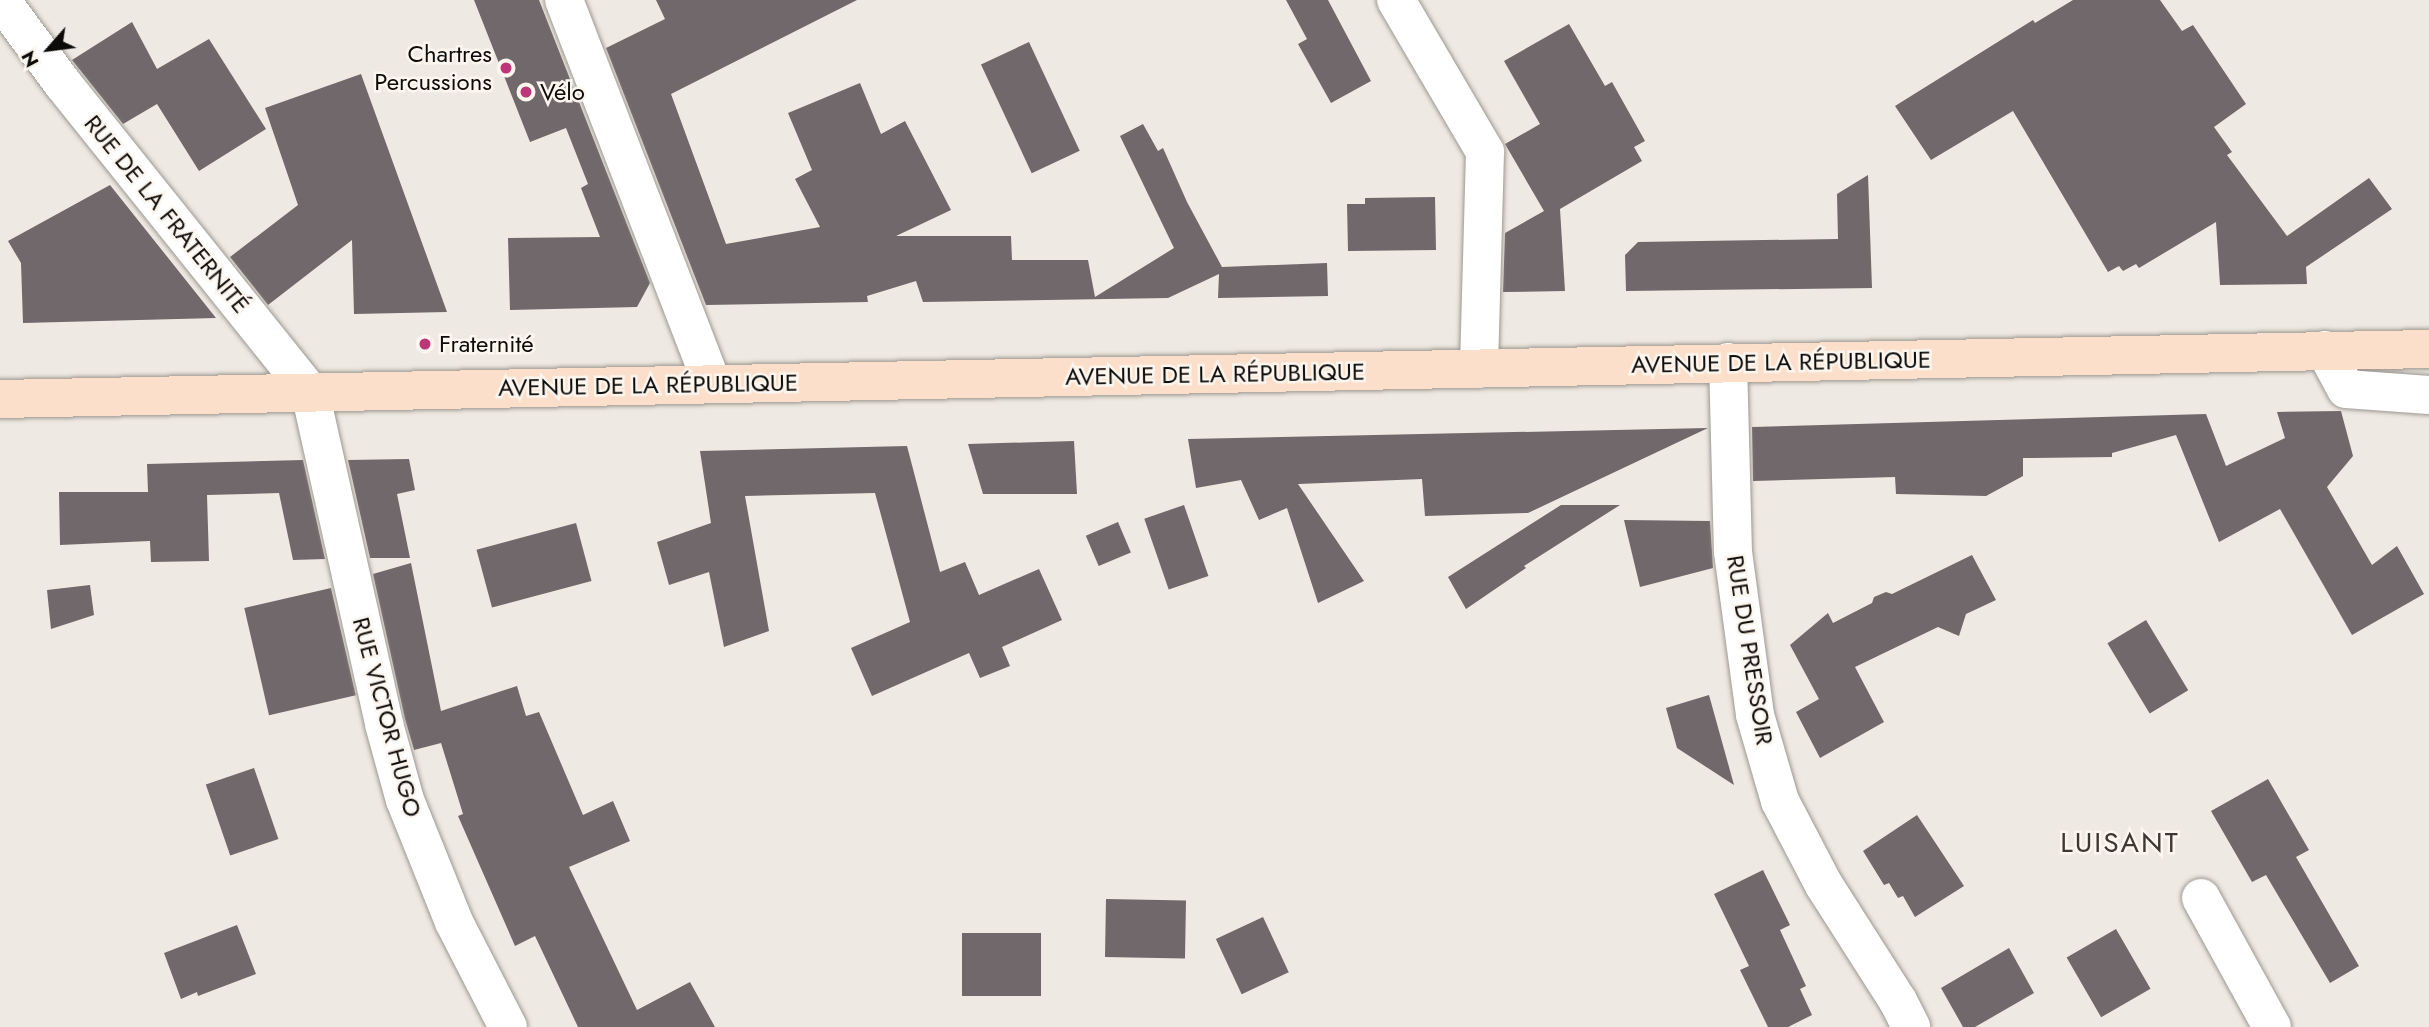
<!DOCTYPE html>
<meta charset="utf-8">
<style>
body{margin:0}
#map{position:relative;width:2429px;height:1027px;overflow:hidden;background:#eee9e2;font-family:Jost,sans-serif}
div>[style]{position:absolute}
.building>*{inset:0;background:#70686b;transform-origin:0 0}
.roads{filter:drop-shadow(0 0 2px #9d9891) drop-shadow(0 0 2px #9d9891)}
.minor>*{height:38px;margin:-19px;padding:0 19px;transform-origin:19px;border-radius:19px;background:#fff}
.major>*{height:38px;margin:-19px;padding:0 19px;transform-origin:19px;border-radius:19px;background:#fbdfca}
.dots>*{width:19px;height:19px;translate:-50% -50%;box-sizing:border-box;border:4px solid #fcf6ef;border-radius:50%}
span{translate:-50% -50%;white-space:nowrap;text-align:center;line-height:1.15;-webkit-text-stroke:5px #fcf6ef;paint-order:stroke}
.poi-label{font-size:24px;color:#0d0b09}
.right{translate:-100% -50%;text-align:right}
.left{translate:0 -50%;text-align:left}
.street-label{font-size:24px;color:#0d0b09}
.quarter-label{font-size:28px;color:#3c3832;letter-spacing:2px}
.north{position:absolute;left:14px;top:14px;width:70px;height:70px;-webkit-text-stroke:5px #fcf6ef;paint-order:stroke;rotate:242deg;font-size:19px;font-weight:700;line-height:28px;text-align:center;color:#0d0b09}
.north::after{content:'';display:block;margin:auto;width:24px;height:32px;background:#0d0b09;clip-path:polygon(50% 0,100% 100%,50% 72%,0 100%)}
</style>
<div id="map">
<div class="building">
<div style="clip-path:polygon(474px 0,539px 0,650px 283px,637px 307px,510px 310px,508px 238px,600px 237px,581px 188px,588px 184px,566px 128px,530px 142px)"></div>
<div style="clip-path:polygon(656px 0,857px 0,671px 94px,726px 244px,820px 227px,795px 179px,812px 170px,788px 113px,860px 83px,881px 134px,905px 121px,951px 210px,896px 236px,1011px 236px,1012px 260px,1088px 260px,1095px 297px,1174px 248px,1120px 136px,1143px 124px,1158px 151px,1163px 148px,1187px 202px,1222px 267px,1327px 263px,1328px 296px,1218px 298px,1219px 274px,1168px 298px,923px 302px,916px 281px,867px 296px,868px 302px,706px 305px,606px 48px,665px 19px)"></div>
<div style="clip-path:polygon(1286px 0,1328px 0,1371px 81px,1331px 103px,1298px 44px,1307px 39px)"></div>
<div style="clip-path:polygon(2073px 0,2160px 0,2182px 31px,2193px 25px,2246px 104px,2214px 127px,2232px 152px,2227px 155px,2287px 236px,2369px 178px,2392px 209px,2306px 267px,2307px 284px,2220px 285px,2216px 222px,2139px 268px,2136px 264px,2123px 271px,2119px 266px,2108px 272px,2013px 111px,1931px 160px,1895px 106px,2033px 20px,2035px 23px)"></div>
<div style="clip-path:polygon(132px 22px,157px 69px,209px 39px,266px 129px,199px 171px,157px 104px,123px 124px,72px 60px)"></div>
<div style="clip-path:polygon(1569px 24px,1605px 86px,1612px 82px,1645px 141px,1634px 147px,1642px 161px,1560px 209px,1565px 291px,1503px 292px,1505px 233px,1544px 211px,1505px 144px,1540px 124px,1504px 61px)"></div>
<div style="left:1029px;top:42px;width:120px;height:53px;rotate:65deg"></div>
<div style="clip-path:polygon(361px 74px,447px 312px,354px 314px,352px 240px,268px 305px,230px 257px,298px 205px,265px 108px)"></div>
<div style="clip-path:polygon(1868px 175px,1872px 288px,1626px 291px,1625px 255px,1638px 242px,1838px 239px,1837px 194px)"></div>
<div style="clip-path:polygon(110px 185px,216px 318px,23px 323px,21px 263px,8px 241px)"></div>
<div style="clip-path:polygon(1435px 197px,1436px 250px,1348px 251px,1347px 204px,1365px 204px,1365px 198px)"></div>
<div style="clip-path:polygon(2341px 411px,2353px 456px,2327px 487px,2372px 565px,2397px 546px,2424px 594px,2352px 635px,2280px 509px,2219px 542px,2176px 435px,2112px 453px,2112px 457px,2023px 458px,2023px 476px,1986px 496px,1896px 494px,1895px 477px,1753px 481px,1752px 427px,2206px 414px,2226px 466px,2285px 438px,2277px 412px)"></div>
<div style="clip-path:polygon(1708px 428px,1528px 513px,1425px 516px,1422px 479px,1298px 484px,1364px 581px,1318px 603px,1287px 508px,1259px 520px,1241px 480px,1196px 488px,1188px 439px)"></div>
<div style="clip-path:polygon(1074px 441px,1077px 494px,983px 494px,968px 444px)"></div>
<div style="clip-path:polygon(907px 446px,940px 572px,965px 562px,979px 595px,1039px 569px,1062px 620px,1002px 647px,1010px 666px,980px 678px,969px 653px,872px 696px,851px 648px,910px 622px,875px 493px,745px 496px,769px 631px,724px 647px,709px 572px,669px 585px,657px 542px,711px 523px,700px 451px)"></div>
<div style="clip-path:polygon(409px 459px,415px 490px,397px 494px,410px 558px,370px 558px,348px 460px)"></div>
<div style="clip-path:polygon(303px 460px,325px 559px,293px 560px,279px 493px,207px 495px,209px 561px,151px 562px,150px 541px,60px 545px,59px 492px,148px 492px,147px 464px)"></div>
<div style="left:1184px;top:505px;width:75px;height:42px;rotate:71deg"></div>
<div style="clip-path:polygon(1561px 505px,1620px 505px,1524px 566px,1526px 568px,1466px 609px,1448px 577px)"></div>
<div style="clip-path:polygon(1624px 520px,1710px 521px,1713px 568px,1640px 587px)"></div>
<div style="left:1118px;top:522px;width:33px;height:35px;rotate:67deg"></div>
<div style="left:576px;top:523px;width:60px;height:103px;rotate:75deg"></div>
<div style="clip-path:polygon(1972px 555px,1996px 600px,1966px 614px,1959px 636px,1938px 627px,1855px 667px,1884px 722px,1820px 758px,1796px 712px,1819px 699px,1790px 645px,1828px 613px,1833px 623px,1872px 603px,1874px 597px,1886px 592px,1892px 594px)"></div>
<div style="clip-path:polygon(411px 563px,441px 711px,517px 686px,526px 716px,539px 712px,583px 815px,613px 801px,630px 841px,569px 867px,637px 1010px,690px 982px,715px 1027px,578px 1027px,535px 936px,515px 946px,458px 816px,463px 814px,441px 743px,414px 750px,405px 719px,373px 574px)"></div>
<div style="clip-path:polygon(90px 585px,94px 615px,51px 629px,47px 590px)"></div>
<div style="left:331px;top:588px;width:110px;height:89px;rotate:77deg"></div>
<div style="left:2146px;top:620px;width:82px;height:45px;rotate:59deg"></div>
<div style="clip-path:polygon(1709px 695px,1734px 785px,1677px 748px,1666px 708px)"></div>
<div style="left:254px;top:768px;width:75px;height:51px;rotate:71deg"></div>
<div style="clip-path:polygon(2268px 779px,2309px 850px,2296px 857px,2359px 966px,2330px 983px,2266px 875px,2252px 882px,2211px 811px)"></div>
<div style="clip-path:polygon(1917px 815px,1964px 886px,1915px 917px,1903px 896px,1898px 898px,1889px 883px,1884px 885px,1863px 851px)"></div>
<div style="clip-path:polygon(1763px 870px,1790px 925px,1780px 930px,1806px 986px,1800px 989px,1812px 1015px,1788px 1027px,1768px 1027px,1740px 970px,1749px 966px,1714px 894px)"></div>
<div style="left:1106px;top:899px;width:80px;height:58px;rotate:1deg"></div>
<div style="left:1263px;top:917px;width:61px;height:52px;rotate:65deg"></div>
<div style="clip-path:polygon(237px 925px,256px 974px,198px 996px,197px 992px,181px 999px,164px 953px)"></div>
<div style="left:2116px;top:929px;width:69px;height:57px;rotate:60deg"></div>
<div style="left:962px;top:933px;width:79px;height:63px"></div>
<div style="clip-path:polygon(2009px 948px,2034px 993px,1975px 1027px,1963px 1027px,1941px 988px)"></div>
</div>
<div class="roads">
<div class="minor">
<div style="left:1px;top:0;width:104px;rotate:53.6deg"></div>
<div style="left:63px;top:84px;width:395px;rotate:51.3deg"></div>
<div style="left:310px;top:392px;width:340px;rotate:77.4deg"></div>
<div style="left:384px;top:724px;width:79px;rotate:74.6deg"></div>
<div style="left:405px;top:800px;width:131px;rotate:68.1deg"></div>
<div style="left:454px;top:922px;width:118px;rotate:62.8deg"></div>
<div style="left:564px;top:0;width:411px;rotate:68.9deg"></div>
<div style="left:1396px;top:0;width:176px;rotate:59.6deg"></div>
<div style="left:1485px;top:152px;width:217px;rotate:91.6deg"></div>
<div style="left:2325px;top:350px;width:44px;rotate:61.7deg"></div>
<div style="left:2346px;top:389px;width:83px;rotate:4.1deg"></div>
<div style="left:1728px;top:362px;width:190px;rotate:88.5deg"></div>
<div style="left:1733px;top:552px;width:164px;rotate:82.3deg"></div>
<div style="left:1755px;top:715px;width:90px;rotate:73.8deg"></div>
<div style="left:1780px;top:801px;width:95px;rotate:62.4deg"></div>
<div style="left:1824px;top:885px;width:138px;rotate:57.5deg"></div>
<div style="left:1898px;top:1001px;width:29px;rotate:63deg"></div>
<div style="left:2201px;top:898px;width:147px;rotate:61.2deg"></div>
</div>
<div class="major">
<div style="left:0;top:399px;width:2430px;rotate:-1.18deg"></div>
</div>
</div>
<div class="dots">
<div style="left:506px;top:68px;background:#bc3679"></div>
<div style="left:526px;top:92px;background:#bc3679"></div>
<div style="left:425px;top:344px;background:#bc3679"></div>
</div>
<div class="poi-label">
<span class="right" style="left:492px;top:68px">Chartres<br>Percussions</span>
<span class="left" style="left:540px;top:92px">Vélo</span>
<span class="left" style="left:439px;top:344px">Fraternité</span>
</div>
<div class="street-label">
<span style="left:167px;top:214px;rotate:51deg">RUE DE LA FRATERNITÉ</span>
<span style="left:1781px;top:362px;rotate:-1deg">AVENUE DE LA RÉPUBLIQUE</span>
<span style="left:1215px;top:374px;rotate:-1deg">AVENUE DE LA RÉPUBLIQUE</span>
<span style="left:648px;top:385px;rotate:-1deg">AVENUE DE LA RÉPUBLIQUE</span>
<span style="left:1750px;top:650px;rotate:81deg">RUE DU PRESSOIR</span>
<span style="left:387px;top:717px;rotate:75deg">RUE VICTOR HUGO</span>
</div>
<div class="quarter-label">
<span style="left:2120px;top:843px">LUISANT</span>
</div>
<div class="north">N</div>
</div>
